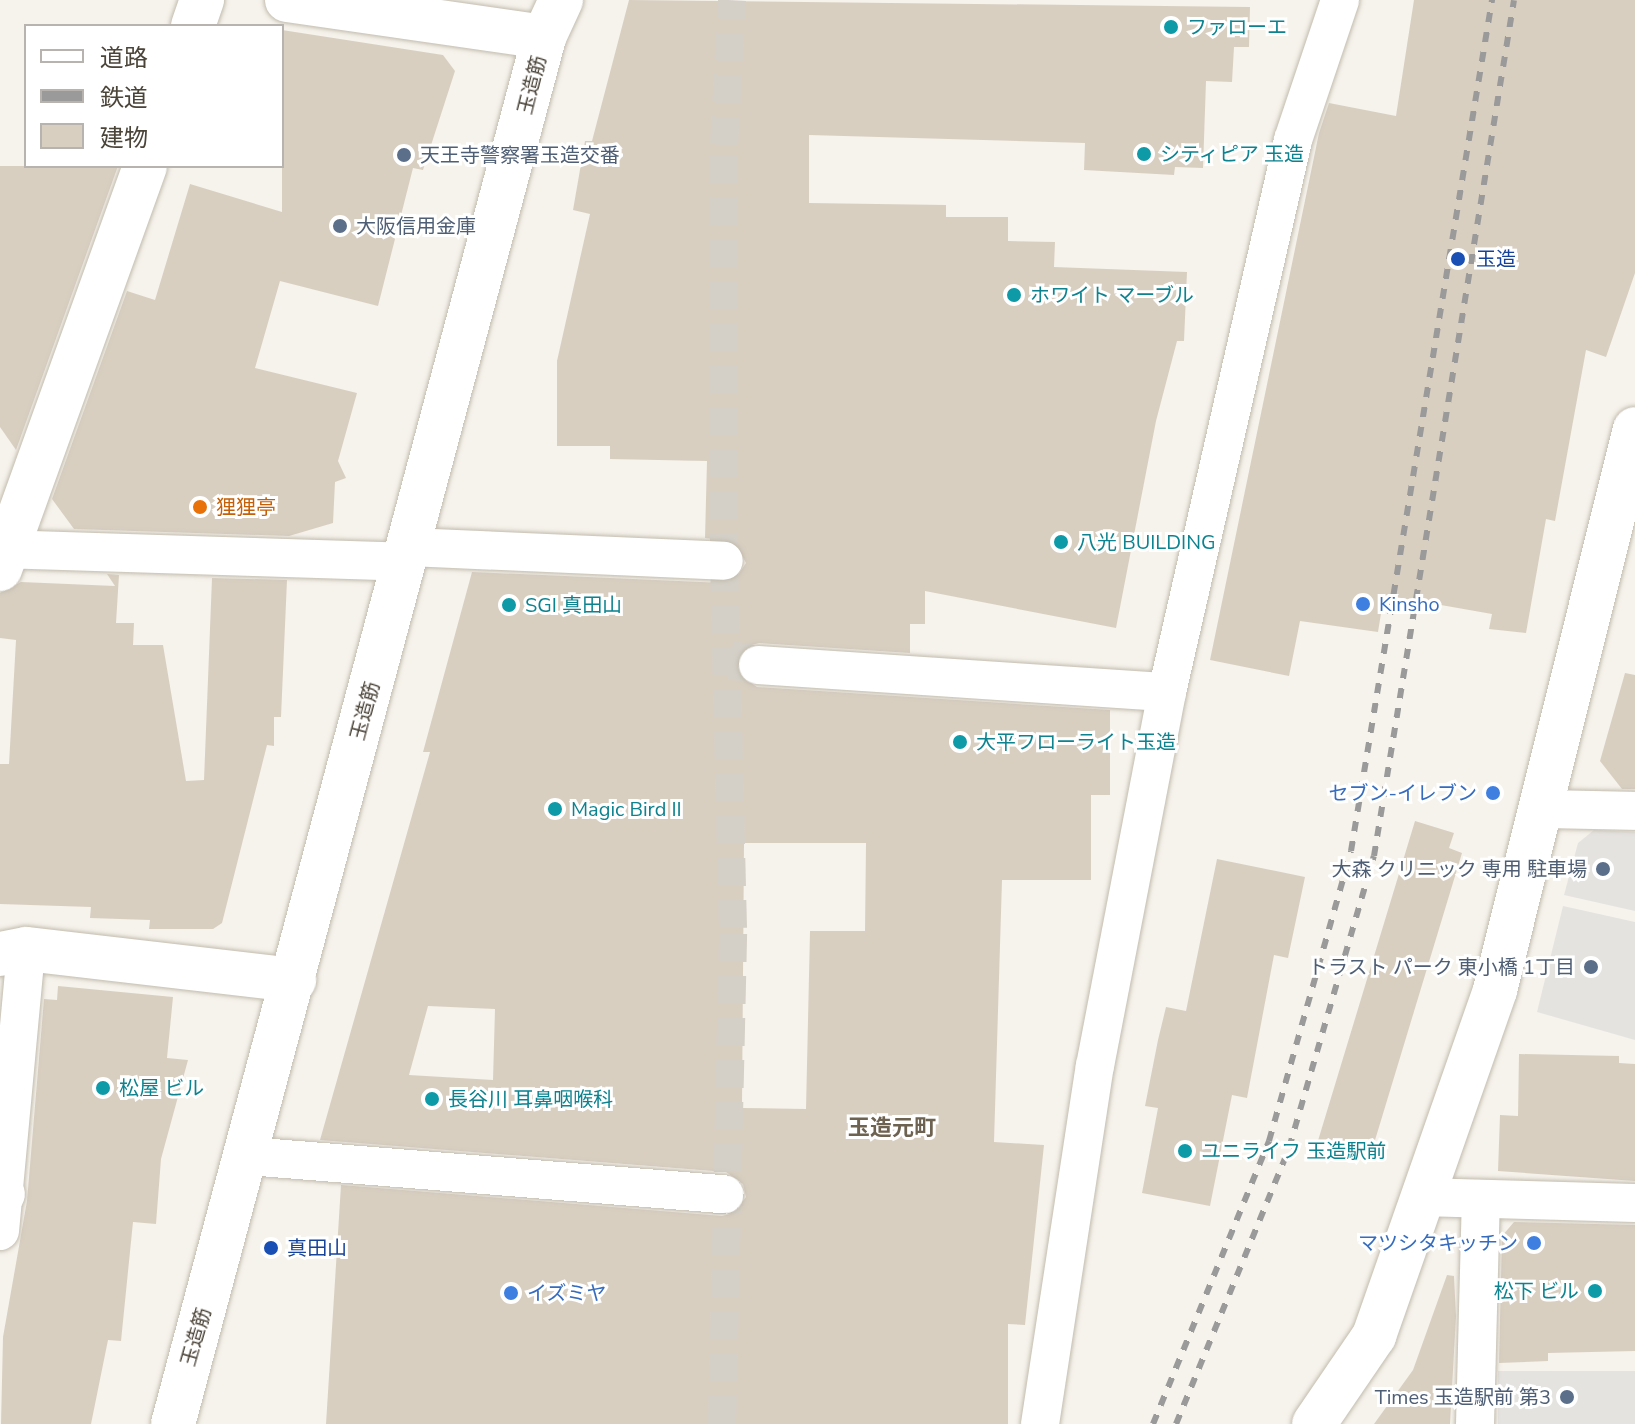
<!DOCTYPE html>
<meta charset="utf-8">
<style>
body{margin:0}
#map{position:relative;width:1635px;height:1424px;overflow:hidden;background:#f6f3ec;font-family:"Nunito Sans","Noto Sans JP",sans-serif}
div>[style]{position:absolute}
.parking>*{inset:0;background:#e5e3e0;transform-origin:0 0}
.building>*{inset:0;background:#d8cfc1}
.pedestrian-tunnel>*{height:28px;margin-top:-14px;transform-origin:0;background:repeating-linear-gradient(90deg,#d4d0c8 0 28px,transparent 0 42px)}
.minor-tunnel>*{height:38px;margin-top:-19px;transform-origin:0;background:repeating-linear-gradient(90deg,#d4d0c8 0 38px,transparent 0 57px)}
.roads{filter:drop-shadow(0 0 2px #c2bbae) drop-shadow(0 0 2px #c2bbae)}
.minor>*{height:38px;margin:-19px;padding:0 19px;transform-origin:19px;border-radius:19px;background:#fff}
.tertiary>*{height:44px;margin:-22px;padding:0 22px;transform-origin:22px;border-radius:22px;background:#fff}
.rail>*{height:6px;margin-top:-3px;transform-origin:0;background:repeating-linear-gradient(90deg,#9a9a9a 0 10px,transparent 0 20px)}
.dots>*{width:22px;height:22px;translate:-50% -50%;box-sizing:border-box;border:4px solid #fff;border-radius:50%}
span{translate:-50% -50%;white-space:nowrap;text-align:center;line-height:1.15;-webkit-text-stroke:6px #fff;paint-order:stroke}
.culture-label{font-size:20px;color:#0d838f}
.left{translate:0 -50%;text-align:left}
.right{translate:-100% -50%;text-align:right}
.street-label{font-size:20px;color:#4b4439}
.service-label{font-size:20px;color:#4e5e75}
.transit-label{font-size:20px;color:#164399}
.food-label{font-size:20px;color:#c56008}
.shop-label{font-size:20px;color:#366cbe}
.neighbourhood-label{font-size:22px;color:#6e6250;font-weight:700}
.legend{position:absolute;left:24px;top:24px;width:260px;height:144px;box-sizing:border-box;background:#fff;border:2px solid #b7b4b0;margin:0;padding:10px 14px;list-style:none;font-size:24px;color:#4b4439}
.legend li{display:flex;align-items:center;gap:16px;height:40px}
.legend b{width:40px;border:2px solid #b7b4b0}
</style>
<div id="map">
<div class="parking">
<div style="clip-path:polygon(1594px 830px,1635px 832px,1635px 911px,1564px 895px,1578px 843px)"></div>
<div style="clip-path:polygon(1563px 906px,1635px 922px,1635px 1040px,1537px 1012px)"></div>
<div style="left:1498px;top:1371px;width:137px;height:53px"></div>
</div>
<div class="building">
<div style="clip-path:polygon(evenodd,629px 0,1250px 7px,1249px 47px,1234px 47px,1232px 82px,1206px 81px,1203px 168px,1175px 167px,1174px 175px,1084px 170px,1085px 143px,809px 135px,809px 203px,946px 205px,946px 217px,1008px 217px,1008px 241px,1055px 242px,1054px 267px,1187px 272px,1184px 341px,1177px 341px,1156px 421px,1116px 628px,925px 591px,925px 624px,910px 624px,910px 653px,759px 643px,748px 646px,736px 663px,739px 675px,757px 687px,1110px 710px,1110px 795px,1091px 795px,1091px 880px,1002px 880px,994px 1142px,1044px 1145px,1025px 1325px,1008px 1324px,1008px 1424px,326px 1424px,341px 1185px,722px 1216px,734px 1213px,746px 1197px,743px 1184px,726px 1172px,320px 1140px,430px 752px,423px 752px,472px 572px,723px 583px,735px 580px,746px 563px,735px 542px,705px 538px,707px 461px,610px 459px,610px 446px,557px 446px,557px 361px,590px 214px,573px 210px,585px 141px,592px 141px,629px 0,744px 843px,866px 843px,865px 931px,810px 931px,806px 1109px,742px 1108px,744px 843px,629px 0,428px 1006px,495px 1009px,493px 1080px,409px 1075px,428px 1006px)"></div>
<div style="clip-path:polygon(1414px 0,1635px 0,1635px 273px,1606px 357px,1586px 350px,1555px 521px,1546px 519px,1526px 633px,1489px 629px,1492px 614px,1384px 595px,1378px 632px,1300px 621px,1289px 676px,1210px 660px,1319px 133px,1329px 103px,1396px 116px)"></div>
<div style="clip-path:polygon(282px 30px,443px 55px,455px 71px,423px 170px,413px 168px,378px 306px,280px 281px,255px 368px,357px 393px,338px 461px,346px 478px,335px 482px,333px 523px,289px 536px,74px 529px,52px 499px,127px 291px,155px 300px,190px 184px,282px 212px)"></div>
<div style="clip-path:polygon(0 166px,118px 166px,16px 450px,0 427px)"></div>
<div style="clip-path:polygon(107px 574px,119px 575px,116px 623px,134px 623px,133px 645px,163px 645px,186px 781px,204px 780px,212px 578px,287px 580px,281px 717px,274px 717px,274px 746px,267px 745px,222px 923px,213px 929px,149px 929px,150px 920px,90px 918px,91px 907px,0 904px,0 764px,9px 764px,16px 640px,0 638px,0 593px,21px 582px,115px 586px)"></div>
<div style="clip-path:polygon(1625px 673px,1635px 675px,1635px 789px,1622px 789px,1600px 761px)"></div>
<div style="clip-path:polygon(1415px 821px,1454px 833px,1449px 848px,1462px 853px,1369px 1160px,1317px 1144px)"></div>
<div style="clip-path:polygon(1217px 859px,1305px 877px,1288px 958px,1274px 955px,1247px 1098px,1232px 1095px,1210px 1206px,1142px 1193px,1158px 1108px,1145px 1106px,1158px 1040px,1166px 1007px,1186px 1011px)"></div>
<div style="clip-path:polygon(58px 986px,173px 997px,167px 1058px,188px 1060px,161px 1159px,156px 1224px,133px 1222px,121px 1341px,108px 1340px,91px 1424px,1px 1424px,3px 1337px,27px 1201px,44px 999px,57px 1000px)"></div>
<div style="clip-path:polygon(1519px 1054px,1619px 1056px,1619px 1063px,1635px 1064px,1635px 1181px,1498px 1171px,1500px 1115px,1518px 1116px)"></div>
<div style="clip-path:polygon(1514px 1222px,1635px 1225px,1635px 1351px,1548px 1353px,1548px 1361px,1499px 1363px,1502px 1236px)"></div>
<div style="clip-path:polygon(1447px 1275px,1454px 1276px,1456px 1316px,1450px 1424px,1374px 1424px,1413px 1370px)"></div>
</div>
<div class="pedestrian-tunnel">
<div style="left:722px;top:1424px;width:496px;rotate:-88.7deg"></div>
<div style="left:733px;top:928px;width:367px;rotate:-91.4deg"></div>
<div style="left:724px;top:561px;width:416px;rotate:-90deg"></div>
<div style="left:724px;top:145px;width:145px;rotate:-86.8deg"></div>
</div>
<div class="minor-tunnel">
<div style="left:730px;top:660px;width:28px;rotate:10deg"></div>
</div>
<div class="roads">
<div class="minor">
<div style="left:409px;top:547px;width:315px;rotate:2.5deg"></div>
<div style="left:0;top:549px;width:405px;rotate:1.8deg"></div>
<div style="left:758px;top:665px;width:410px;rotate:3.8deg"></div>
<div style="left:1541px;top:809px;width:94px;rotate:1.2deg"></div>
<div style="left:248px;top:1156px;width:478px;rotate:4.6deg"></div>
<div style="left:1422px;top:1197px;width:213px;rotate:1.6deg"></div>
<div style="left:0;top:1231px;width:283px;rotate:-84.7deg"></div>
<div style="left:1040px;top:1424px;width:362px;rotate:-81.3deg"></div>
<div style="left:1095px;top:1066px;width:381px;rotate:-79.1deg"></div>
<div style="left:1167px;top:692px;width:566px;rotate:-77.14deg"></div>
<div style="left:1293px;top:140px;width:148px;rotate:-71.4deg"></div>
<div style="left:1475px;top:1424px;width:225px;rotate:-88.5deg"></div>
</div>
<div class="tertiary">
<div style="left:287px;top:0;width:260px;rotate:8.2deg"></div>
<div style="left:193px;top:26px;width:28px;rotate:-71deg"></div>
<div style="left:0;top:569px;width:428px;rotate:-70.2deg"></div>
<div style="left:0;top:954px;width:26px;rotate:-11deg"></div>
<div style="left:26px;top:949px;width:270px;rotate:6.6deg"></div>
<div style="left:0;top:1193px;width:3px;rotate:18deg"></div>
<div style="left:173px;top:1424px;width:1436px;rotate:-75.02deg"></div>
<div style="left:544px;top:37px;width:41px;rotate:-65.3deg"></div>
<div style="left:1314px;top:1424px;width:107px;rotate:-55.7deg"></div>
<div style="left:1374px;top:1336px;width:367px;rotate:-70.7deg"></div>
<div style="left:1495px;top:990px;width:578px;rotate:-75.99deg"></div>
</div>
</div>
<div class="rail">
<div style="left:1153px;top:1424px;width:306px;rotate:-67.7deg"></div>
<div style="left:1269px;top:1141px;width:301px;rotate:-74.2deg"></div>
<div style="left:1351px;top:851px;width:863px;rotate:-80.59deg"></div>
<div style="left:1176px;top:1424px;width:298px;rotate:-67.7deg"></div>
<div style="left:1289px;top:1148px;width:304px;rotate:-73.8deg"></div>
<div style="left:1374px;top:856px;width:867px;rotate:-80.71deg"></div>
</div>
<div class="dots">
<div style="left:1171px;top:27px;background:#0f9aa8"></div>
<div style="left:1144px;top:154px;background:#0f9aa8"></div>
<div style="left:404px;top:155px;background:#5c6f8a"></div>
<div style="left:340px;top:226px;background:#5c6f8a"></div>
<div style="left:1458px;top:259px;background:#1a4fb4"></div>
<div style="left:1014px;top:295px;background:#0f9aa8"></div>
<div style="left:200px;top:507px;background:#e8710a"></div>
<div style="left:1061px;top:542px;background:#0f9aa8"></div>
<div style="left:1363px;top:604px;background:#3f7fe0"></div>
<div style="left:509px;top:605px;background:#0f9aa8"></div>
<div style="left:960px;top:742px;background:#0f9aa8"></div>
<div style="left:1493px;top:793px;background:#3f7fe0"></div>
<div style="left:555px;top:809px;background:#0f9aa8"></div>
<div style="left:1603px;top:869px;background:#5c6f8a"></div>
<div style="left:1591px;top:967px;background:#5c6f8a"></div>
<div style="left:103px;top:1088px;background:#0f9aa8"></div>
<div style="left:432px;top:1099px;background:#0f9aa8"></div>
<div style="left:1185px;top:1151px;background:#0f9aa8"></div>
<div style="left:1534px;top:1243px;background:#3f7fe0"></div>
<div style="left:271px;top:1248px;background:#1a4fb4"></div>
<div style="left:1595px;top:1291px;background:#0f9aa8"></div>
<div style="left:511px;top:1293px;background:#3f7fe0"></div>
<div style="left:1567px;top:1397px;background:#5c6f8a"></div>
</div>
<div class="culture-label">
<span class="left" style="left:1187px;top:27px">ファローエ</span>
<span class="left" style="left:1160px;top:154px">シティピア 玉造</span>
<span class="left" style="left:1030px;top:295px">ホワイト マーブル</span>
<span class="left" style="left:1077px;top:542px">八光 BUILDING</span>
<span class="left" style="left:525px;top:605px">SGI 真田山</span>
<span class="left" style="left:976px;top:742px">大平フローライト玉造</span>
<span class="left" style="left:571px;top:809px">Magic Bird II</span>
<span class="left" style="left:119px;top:1088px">松屋 ビル</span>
<span class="left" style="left:448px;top:1099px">長谷川 耳鼻咽喉科</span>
<span class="left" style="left:1201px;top:1151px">ユニライフ 玉造駅前</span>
<span class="right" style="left:1579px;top:1291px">松下 ビル</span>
</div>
<div class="street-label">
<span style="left:532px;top:85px;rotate:-76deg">玉造筋</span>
<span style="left:365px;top:711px;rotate:-75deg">玉造筋</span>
<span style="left:196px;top:1337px;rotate:-74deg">玉造筋</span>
</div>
<div class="service-label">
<span class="left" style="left:420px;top:155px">天王寺警察署玉造交番</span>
<span class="left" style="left:356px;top:226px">大阪信用金庫</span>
<span class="right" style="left:1587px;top:869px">大森 クリニック 専用 駐車場</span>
<span class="right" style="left:1575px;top:967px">トラスト パーク 東小橋 1丁目</span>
<span class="right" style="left:1551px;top:1397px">Times 玉造駅前 第3</span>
</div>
<div class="transit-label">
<span class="left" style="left:1476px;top:259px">玉造</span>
<span class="left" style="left:287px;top:1248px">真田山</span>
</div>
<div class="food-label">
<span class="left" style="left:216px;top:507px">狸狸亭</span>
</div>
<div class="shop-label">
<span class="left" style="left:1379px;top:604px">Kinsho</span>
<span class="right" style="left:1477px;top:793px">セブン-イレブン</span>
<span class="right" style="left:1518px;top:1243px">マツシタキッチン</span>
<span class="left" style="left:527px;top:1293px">イズミヤ</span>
</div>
<div class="neighbourhood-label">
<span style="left:892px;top:1129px">玉造元町</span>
</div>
<ul class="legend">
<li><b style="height:10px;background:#fff"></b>道路</li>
<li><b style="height:10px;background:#9a9a9a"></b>鉄道</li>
<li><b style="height:22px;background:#d8cfc1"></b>建物</li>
</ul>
</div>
